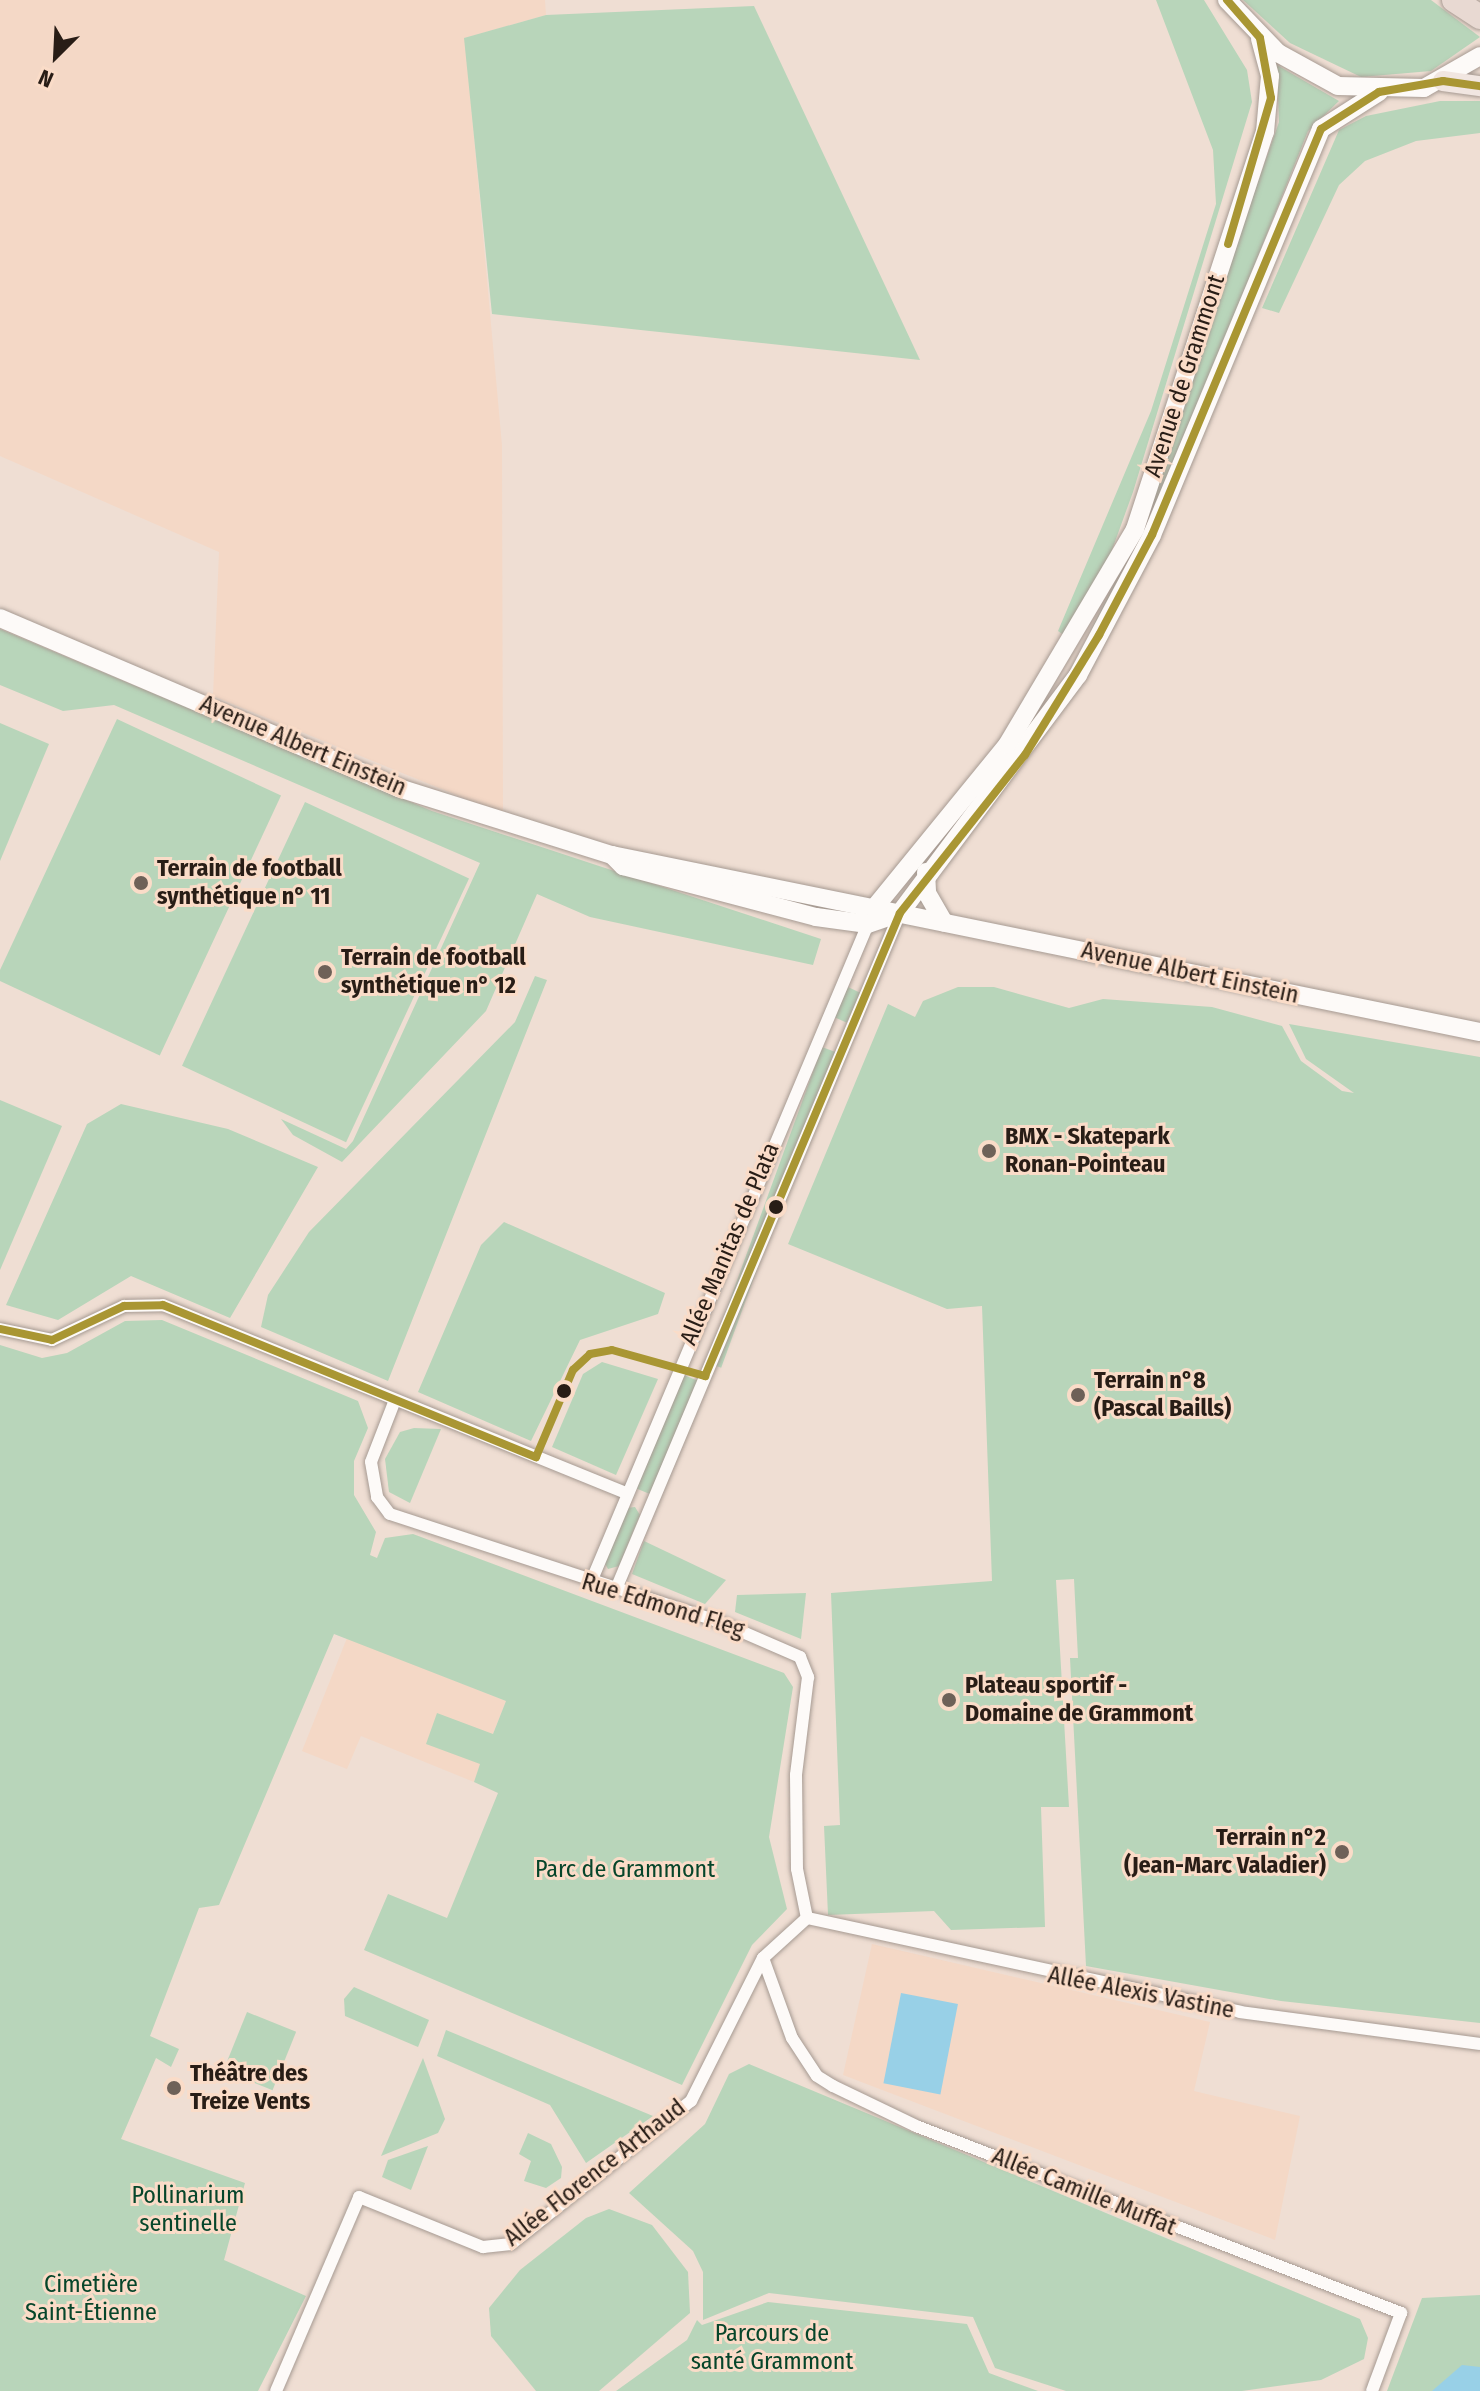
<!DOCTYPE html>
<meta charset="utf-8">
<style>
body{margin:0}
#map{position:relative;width:1480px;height:2391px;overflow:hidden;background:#efded3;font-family:"Fira Sans Condensed",sans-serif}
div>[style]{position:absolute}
.built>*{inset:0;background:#f4d8c6}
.green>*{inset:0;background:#b8d5ba;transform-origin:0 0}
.water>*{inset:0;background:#98d0e7;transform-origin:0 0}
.roads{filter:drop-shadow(0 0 2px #a69a92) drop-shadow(0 0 2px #a69a92)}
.street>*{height:12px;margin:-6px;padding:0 6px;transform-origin:6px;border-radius:6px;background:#fdfaf8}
.secondary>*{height:18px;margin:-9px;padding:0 9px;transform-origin:9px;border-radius:9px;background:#fdfaf8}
.primary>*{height:20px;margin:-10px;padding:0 10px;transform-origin:10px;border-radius:10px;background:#f1e6e1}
.highway>*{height:24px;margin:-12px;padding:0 12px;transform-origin:12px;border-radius:12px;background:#e8d9d2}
.bus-1>*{height:8px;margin:-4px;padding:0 4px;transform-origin:4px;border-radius:4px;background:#a99633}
.dots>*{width:22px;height:22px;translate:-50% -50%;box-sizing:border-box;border:4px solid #fadcc8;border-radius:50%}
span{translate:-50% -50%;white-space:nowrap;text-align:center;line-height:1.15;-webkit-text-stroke:6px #fadcc8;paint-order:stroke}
.street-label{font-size:24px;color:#281d16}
.poi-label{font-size:24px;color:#281d16;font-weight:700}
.left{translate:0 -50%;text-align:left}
.right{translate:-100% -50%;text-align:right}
.park-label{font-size:24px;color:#06452a}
.north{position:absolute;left:16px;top:16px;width:80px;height:80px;-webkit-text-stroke:6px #fadcc8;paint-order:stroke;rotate:204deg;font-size:22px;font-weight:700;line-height:32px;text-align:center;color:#281d16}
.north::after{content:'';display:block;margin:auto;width:28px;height:36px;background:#281d16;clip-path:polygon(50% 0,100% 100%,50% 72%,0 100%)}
</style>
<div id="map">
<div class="built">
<div style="clip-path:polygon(0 0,545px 0,546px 15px,465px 38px,502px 445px,503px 814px,213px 696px,219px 552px,0 456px)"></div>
<div style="clip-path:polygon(347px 1638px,506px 1701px,474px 1782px,361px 1736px,347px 1769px,302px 1751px)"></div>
<div style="clip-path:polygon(872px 1944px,1210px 2022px,1194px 2091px,1300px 2116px,1275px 2240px,843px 2075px)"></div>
</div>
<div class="green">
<div style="clip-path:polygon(1156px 0,1204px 0,1247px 70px,1252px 102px,1133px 492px,1108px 561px,1065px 636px,1058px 631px,1151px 411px,1216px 204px,1213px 150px)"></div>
<div style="clip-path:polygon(1243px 0,1431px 0,1480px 37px,1431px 71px,1361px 77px,1290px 43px)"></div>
<div style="clip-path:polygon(754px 6px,920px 360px,492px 314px,464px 38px,546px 15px)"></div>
<div style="clip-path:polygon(1277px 65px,1339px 101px,1308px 131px,1147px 534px,1088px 636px,1123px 567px,1279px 122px)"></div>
<div style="clip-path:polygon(1440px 101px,1480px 101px,1480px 133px,1416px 141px,1365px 161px,1339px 185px,1279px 313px,1262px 308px,1339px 130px,1366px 116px)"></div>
<div style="clip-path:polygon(0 629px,432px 811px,821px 939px,813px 965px,590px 917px,537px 894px,486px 1011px,342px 1162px,293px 1135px,281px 1119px,346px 1149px,353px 1141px,480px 863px,114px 705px,63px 711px,0 685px)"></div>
<div style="left:117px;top:719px;width:181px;height:287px;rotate:25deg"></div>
<div style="clip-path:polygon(0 723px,49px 744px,0 861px)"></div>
<div style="left:305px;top:802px;width:181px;height:291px;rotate:25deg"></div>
<div style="clip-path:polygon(535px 976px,547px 980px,388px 1381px,261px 1327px,268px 1295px,309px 1232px,515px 1022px)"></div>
<div style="left:848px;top:987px;width:14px;height:33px;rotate:25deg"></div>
<div style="clip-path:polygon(958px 987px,994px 987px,1069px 1008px,1103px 999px,1212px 1007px,1282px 1026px,1301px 1061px,1342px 1091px,1354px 1093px,1306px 1059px,1289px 1024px,1480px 1057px,1480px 2023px,1281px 2001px,1086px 1966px,1070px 1658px,1078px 1658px,1074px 1579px,1056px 1580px,1069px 1807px,1041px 1807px,1045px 1927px,951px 1930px,934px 1911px,828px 1915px,824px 1826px,840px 1825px,831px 1593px,992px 1581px,982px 1306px,947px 1309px,788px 1244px,888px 1004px,915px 1017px,923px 1001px)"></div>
<div style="left:822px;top:1047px;width:15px;height:336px;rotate:20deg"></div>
<div style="clip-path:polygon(0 1100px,62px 1126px,0 1270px)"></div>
<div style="clip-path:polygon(121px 1104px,228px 1129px,318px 1167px,230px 1318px,131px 1276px,58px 1320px,6px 1305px,87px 1124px)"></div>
<div style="clip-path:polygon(504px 1222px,665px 1293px,658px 1314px,580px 1340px,531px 1441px,418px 1392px,481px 1245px)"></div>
<div style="clip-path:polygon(162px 1320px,358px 1401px,368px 1428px,354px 1461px,354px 1495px,376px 1532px,370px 1555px,377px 1558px,385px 1538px,413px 1534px,784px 1673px,793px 1687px,769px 1837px,787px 1909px,752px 1945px,682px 2085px,364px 1950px,388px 1894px,447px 1918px,498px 1793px,474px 1782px,480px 1764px,426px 1744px,437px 1713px,493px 1734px,506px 1701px,334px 1634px,219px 1905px,199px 1908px,150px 2036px,179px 2049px,171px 2067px,156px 2058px,121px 2139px,245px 2183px,224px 2260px,306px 2296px,258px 2391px,0 2391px,0 1345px,42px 1358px,67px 1353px,125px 1321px)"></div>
<div style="clip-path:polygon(602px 1362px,658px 1379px,616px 1475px,552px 1447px,583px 1374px)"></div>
<div style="left:684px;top:1375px;width:15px;height:123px;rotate:23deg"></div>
<div style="clip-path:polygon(414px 1428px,441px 1429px,410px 1503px,389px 1492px,385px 1459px,400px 1432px)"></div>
<div style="clip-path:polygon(635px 1507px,640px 1515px,619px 1566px,608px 1569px,604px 1562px,627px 1508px)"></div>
<div style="clip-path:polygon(644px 1541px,726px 1580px,705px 1604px,632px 1574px)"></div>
<div style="clip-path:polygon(806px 1593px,801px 1639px,735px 1612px,737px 1595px)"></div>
<div style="clip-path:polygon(354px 1987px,429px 2020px,418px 2047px,345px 2016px,344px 1999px)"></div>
<div style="left:247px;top:2012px;width:53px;height:63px;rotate:22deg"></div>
<div style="clip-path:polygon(446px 2030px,653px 2116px,586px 2163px,550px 2105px,437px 2056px)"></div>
<div style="clip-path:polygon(423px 2058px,445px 2119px,438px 2133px,381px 2156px)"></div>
<div style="clip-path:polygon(749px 2064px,1360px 2319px,1368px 2338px,1364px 2359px,1321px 2380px,1242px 2391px,1066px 2391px,995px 2368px,973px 2317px,769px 2293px,703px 2320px,703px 2272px,693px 2251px,629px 2193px,705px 2124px,729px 2074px)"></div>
<div style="clip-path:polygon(528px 2133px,551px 2144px,562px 2167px,561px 2178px,546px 2188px,524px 2181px,531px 2161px,519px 2154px)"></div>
<div style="clip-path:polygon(428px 2146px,411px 2190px,382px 2177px,388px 2160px)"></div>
<div style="clip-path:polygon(609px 2209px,652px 2225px,688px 2272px,690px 2313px,599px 2391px,536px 2391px,491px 2336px,489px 2308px,520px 2270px,586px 2218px)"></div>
<div style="clip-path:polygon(1480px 2295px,1480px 2391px,1387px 2391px,1422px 2298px)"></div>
<div style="clip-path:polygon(768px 2302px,967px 2324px,989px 2373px,1038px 2391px,616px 2391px,687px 2340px,697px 2320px,702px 2325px)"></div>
</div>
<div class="water">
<div style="left:901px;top:1993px;width:58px;height:92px;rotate:11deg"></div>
<div style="clip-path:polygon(1462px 2365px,1480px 2367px,1480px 2391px,1432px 2391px)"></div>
</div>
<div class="roads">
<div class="street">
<div style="left:0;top:1329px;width:53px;rotate:11.9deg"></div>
<div style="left:52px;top:1340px;width:80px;rotate:-25.3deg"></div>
<div style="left:124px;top:1306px;width:39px;rotate:-1deg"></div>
<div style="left:163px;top:1305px;width:499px;rotate:22.1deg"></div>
<div style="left:395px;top:1400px;width:66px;rotate:111.2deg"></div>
<div style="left:371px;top:1462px;width:36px;rotate:80deg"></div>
<div style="left:377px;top:1497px;width:21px;rotate:53deg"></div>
<div style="left:390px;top:1514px;width:342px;rotate:18.1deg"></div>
<div style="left:715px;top:1620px;width:93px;rotate:23.5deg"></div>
<div style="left:800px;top:1657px;width:22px;rotate:68deg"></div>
<div style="left:808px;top:1677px;width:99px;rotate:97deg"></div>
<div style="left:796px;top:1775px;width:94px;rotate:89.4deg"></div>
<div style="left:797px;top:1869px;width:50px;rotate:78.5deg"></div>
<div style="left:591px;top:1582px;width:722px;rotate:-67.17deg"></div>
<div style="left:616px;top:1589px;width:733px;rotate:-67.21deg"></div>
<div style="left:807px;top:1918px;width:443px;rotate:12.2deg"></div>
<div style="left:1240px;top:2012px;width:242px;rotate:7.6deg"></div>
<div style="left:763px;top:1958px;width:85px;rotate:70.1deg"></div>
<div style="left:792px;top:2038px;width:45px;rotate:56.7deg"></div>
<div style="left:817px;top:2076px;width:19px;rotate:32deg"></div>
<div style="left:833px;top:2086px;width:92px;rotate:25.7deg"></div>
<div style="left:916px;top:2126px;width:520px;rotate:21.08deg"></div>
<div style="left:1401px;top:2313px;width:83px;rotate:110.4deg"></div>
<div style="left:276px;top:2391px;width:211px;rotate:-66.8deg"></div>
<div style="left:359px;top:2197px;width:134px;rotate:22deg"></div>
<div style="left:483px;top:2247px;width:28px;rotate:-6deg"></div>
<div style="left:511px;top:2244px;width:230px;rotate:-38.5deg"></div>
<div style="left:691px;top:2101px;width:160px;rotate:-63.3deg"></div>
<div style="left:763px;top:1958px;width:59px;rotate:-42.3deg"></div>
</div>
<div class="secondary">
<div style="left:1227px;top:0;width:74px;rotate:46.1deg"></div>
<div style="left:1278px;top:53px;width:68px;rotate:28.8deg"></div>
<div style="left:1338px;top:86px;width:86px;rotate:1.3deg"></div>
<div style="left:1424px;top:88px;width:64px;rotate:-29.7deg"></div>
<div style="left:0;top:618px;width:434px;rotate:23.1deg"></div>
<div style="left:399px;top:788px;width:223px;rotate:17.5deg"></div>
<div style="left:612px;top:855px;width:886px;rotate:11.53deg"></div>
<div style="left:612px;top:855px;width:16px;rotate:45deg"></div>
<div style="left:623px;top:866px;width:200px;rotate:14.8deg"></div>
<div style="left:816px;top:917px;width:52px;rotate:7.7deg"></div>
<div style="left:868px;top:924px;width:34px;rotate:-19deg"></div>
<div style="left:900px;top:913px;width:297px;rotate:-53.2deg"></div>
<div style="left:1078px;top:675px;width:158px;rotate:-62.1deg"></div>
<div style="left:1152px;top:535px;width:440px;rotate:-67.4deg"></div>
<div style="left:1321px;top:129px;width:69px;rotate:-32.5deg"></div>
<div style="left:926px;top:872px;width:21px;rotate:87deg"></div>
<div style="left:927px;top:893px;width:34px;rotate:60deg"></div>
<div style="left:875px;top:907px;width:209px;rotate:-50.8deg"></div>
<div style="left:1007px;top:745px;width:251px;rotate:-59.3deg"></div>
<div style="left:1135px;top:529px;width:418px;rotate:-71.9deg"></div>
<div style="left:1265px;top:132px;width:56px;rotate:-84.9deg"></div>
<div style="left:1270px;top:76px;width:39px;rotate:-105deg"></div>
</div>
<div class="primary">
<div style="left:1443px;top:81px;width:37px;rotate:8deg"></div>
</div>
<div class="highway">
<div style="left:1454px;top:0;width:31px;rotate:33deg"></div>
</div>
</div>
<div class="bus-1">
<div style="left:1227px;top:0;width:50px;rotate:49deg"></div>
<div style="left:1260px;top:38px;width:61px;rotate:79.6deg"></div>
<div style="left:1271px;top:98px;width:152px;rotate:106.4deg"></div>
<div style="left:0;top:1329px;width:53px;rotate:11.9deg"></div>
<div style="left:52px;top:1340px;width:80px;rotate:-25.3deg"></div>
<div style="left:124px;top:1306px;width:39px;rotate:-1deg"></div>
<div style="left:163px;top:1305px;width:403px;rotate:22.2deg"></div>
<div style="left:536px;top:1457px;width:95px;rotate:-67deg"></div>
<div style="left:573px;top:1370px;width:23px;rotate:-43deg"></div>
<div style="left:590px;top:1354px;width:22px;rotate:-10deg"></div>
<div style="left:612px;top:1350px;width:97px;rotate:15.6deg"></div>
<div style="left:705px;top:1376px;width:502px;rotate:-67.16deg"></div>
<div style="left:900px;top:913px;width:201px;rotate:-51.7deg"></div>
<div style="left:1025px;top:755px;width:141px;rotate:-58.3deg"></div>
<div style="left:1099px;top:635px;width:113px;rotate:-62.1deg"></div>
<div style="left:1152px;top:535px;width:440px;rotate:-67.4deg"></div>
<div style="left:1321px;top:129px;width:69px;rotate:-32.5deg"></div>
<div style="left:1379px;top:92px;width:65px;rotate:-9.8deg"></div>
<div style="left:1443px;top:81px;width:37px;rotate:8deg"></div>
</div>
<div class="dots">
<div style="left:141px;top:883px;background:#6e6158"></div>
<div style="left:325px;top:972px;background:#6e6158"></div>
<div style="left:989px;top:1151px;background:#6e6158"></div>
<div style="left:776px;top:1207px;background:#281d16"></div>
<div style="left:564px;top:1391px;background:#281d16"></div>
<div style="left:1078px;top:1395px;background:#6e6158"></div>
<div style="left:949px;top:1700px;background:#6e6158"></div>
<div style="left:1342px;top:1852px;background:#6e6158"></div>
<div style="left:174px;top:2088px;background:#6e6158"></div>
</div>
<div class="street-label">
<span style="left:1185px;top:376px;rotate:-72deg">Avenue de Grammont</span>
<span style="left:303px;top:746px;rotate:23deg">Avenue Albert Einstein</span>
<span style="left:1190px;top:973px;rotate:12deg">Avenue Albert Einstein</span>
<span style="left:730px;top:1244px;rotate:-67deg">Allée Manitas de Plata</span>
<span style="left:663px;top:1606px;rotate:17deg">Rue Edmond Fleg</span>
<span style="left:1141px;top:1993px;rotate:11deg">Allée Alexis Vastine</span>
<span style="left:595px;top:2173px;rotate:-38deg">Allée Florence Arthaud</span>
<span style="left:1084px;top:2192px;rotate:22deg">Allée Camille Muffat</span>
</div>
<div class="poi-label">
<span class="left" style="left:157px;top:883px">Terrain de football<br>synthétique n° 11</span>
<span class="left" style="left:341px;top:972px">Terrain de football<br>synthétique n° 12</span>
<span class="left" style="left:1005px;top:1151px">BMX - Skatepark<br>Ronan-Pointeau</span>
<span class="left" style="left:1094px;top:1395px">Terrain n°8<br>(Pascal Baills)</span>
<span class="left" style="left:965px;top:1700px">Plateau sportif -<br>Domaine de Grammont</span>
<span class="right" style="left:1326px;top:1852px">Terrain n°2<br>(Jean-Marc Valadier)</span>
<span class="left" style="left:190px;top:2088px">Théâtre des<br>Treize Vents</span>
</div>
<div class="park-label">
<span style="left:625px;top:1870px">Parc de Grammont</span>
<span style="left:188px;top:2210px">Pollinarium<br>sentinelle</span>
<span style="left:91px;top:2299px">Cimetière<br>Saint-Étienne</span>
<span style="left:772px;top:2348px">Parcours de<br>santé Grammont</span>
</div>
<div class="north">N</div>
</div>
